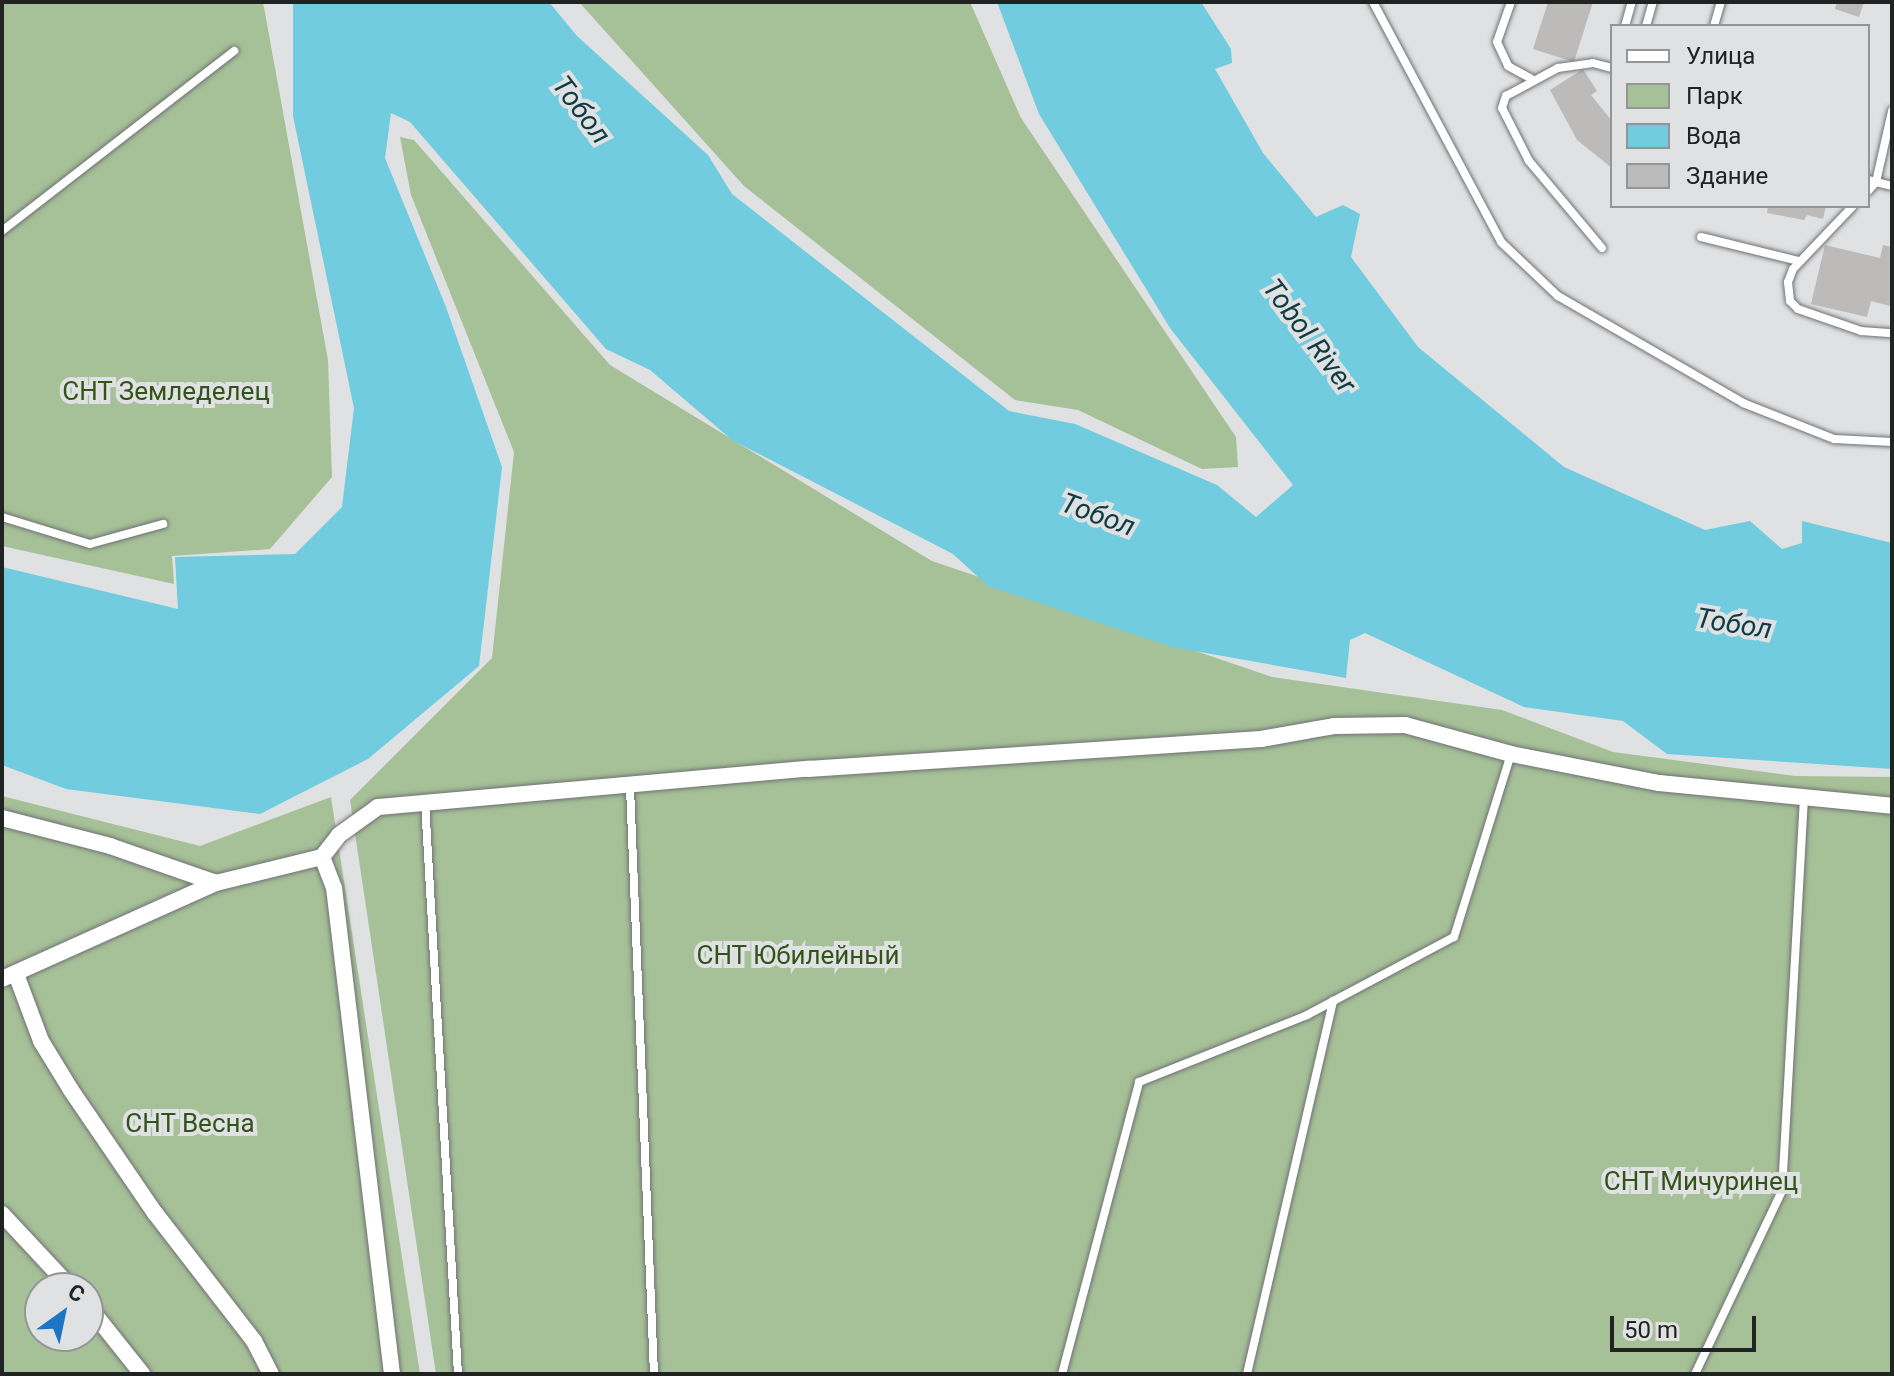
<!DOCTYPE html>
<meta charset="utf-8">
<style>
body{margin:0}
#map{position:relative;width:1894px;height:1376px;overflow:hidden;background:#dfe1e3;font-family:Roboto,sans-serif}
div>[style]{position:absolute}
.green>*{inset:0;background:#a6c098}
.water>*{inset:0;background:#70ccde}
.building>*{inset:0;background:#bdbaba}
.roads{filter:drop-shadow(0 0 2px #707274) drop-shadow(0 0 2px #707274)}
.lane>*{height:8px;margin:-4px;padding:0 4px;transform-origin:4px;border-radius:4px;background:#fff}
.street>*{height:16px;margin:-8px;padding:0 8px;transform-origin:8px;border-radius:8px;background:#fff}
span{translate:-50% -50%;white-space:nowrap;text-align:center;line-height:1.15;-webkit-text-stroke:8px #dfe1e3;paint-order:stroke}
.park-label{font-size:26px;color:#325418}
.water-label{font-size:28px;color:#0f3b42;font-style:italic}
.frame{position:absolute;inset:0;border:4px solid #212222;pointer-events:none}
.legend{position:absolute;left:1610px;top:24px;width:260px;height:184px;box-sizing:border-box;background:#dfe1e3;border:2px solid #939596;margin:0;padding:10px 14px;list-style:none;font-size:24px;color:#212222}
.legend li{display:flex;align-items:center;gap:16px;height:40px}
.legend b{width:40px;border:2px solid #939596}
.north{position:absolute;left:24px;top:1272px;width:80px;height:80px;box-sizing:border-box;background:#dfe1e3;border:2px solid #939596;border-radius:50%;rotate:33deg;font-size:22px;font-weight:700;line-height:32px;text-align:center;color:#212222}
.north::after{content:'';display:block;margin:auto;width:28px;height:36px;background:#1c76c3;clip-path:polygon(50% 0,100% 100%,50% 72%,0 100%)}
.scale{position:absolute;left:1610px;top:1316px;width:146px;height:36px;box-sizing:border-box;border:4px solid #212222;border-top:0;padding-left:10px;font-size:24px;line-height:28px;white-space:nowrap;color:#212222;-webkit-text-stroke:6px #dfe1e3;paint-order:stroke}
</style>
<div id="map">
<div class="green">
<div style="clip-path:polygon(2px 2px,263px 2px,328px 360px,332px 477px,270px 549px,172px 556px,174px 584px,2px 546px)"></div>
<div style="clip-path:polygon(579px 2px,970px 2px,1021px 118px,1236px 437px,1238px 467px,1202px 469px,1078px 410px,1015px 400px,744px 186px)"></div>
<div style="clip-path:polygon(400px 137px,414px 140px,610px 365px,932px 561px,1272px 677px,1502px 710px,1613px 752px,1795px 776px,1892px 777px,1892px 1374px,436px 1374px,350px 800px,492px 658px,514px 452px,411px 195px)"></div>
<div style="clip-path:polygon(evenodd,2px 796px,200px 846px,331px 797px,420px 1374px,2px 1374px,2px 796px,40px 1288px,88px 1288px,88px 1336px,40px 1336px,40px 1288px)"></div>
</div>
<div class="water">
<div style="clip-path:polygon(293px 2px,549px 2px,577px 36px,708px 155px,732px 194px,1009px 411px,1075px 424px,1217px 485px,1256px 517px,1293px 485px,1170px 328px,1039px 114px,997px 2px,1201px 2px,1231px 49px,1232px 63px,1215px 69px,1263px 153px,1316px 217px,1343px 205px,1360px 214px,1351px 257px,1418px 347px,1564px 467px,1705px 530px,1750px 521px,1782px 549px,1802px 543px,1802px 521px,1892px 543px,1892px 769px,1667px 754px,1623px 721px,1524px 707px,1365px 633px,1350px 640px,1346px 678px,1172px 647px,988px 586px,953px 554px,732px 440px,650px 370px,606px 349px,410px 122px,391px 113px,385px 158px,446px 307px,502px 467px,479px 666px,368px 759px,260px 814px,66px 789px,2px 765px,2px 567px,178px 609px,175px 557px,295px 554px,342px 507px,354px 408px,293px 116px)"></div>
</div>
<div class="building">
<div style="clip-path:polygon(1548px 2px,1593px 2px,1574px 62px,1533px 49px)"></div>
<div style="clip-path:polygon(1837px 2px,1864px 2px,1859px 17px,1835px 9px)"></div>
<div style="clip-path:polygon(1583px 69px,1597px 91px,1591px 95px,1612px 121px,1612px 168px,1577px 140px,1550px 90px)"></div>
<div style="clip-path:polygon(1768px 206px,1826px 206px,1823px 219px,1807px 215px,1804px 220px,1767px 213px)"></div>
<div style="clip-path:polygon(1825px 245px,1880px 258px,1883px 245px,1892px 247px,1890px 306px,1871px 301px,1867px 317px,1811px 304px)"></div>
</div>
<div class="roads">
<div class="lane">
<div style="left:1373px;top:2px;width:272px;rotate:61.9deg"></div>
<div style="left:1501px;top:242px;width:79px;rotate:43.5deg"></div>
<div style="left:1558px;top:296px;width:214px;rotate:30deg"></div>
<div style="left:1743px;top:403px;width:98px;rotate:21.6deg"></div>
<div style="left:1834px;top:439px;width:58px;rotate:3deg"></div>
<div style="left:1511px;top:2px;width:42px;rotate:109.3deg"></div>
<div style="left:1497px;top:42px;width:26px;rotate:65deg"></div>
<div style="left:1508px;top:66px;width:26px;rotate:29deg"></div>
<div style="left:1625px;top:26px;width:25px;rotate:-74deg"></div>
<div style="left:1646px;top:26px;width:25px;rotate:-74deg"></div>
<div style="left:1714px;top:26px;width:25px;rotate:-74deg"></div>
<div style="left:1868px;top:180px;width:8px;rotate:14deg"></div>
<div style="left:1876px;top:182px;width:73px;rotate:-77.3deg"></div>
<div style="left:1868px;top:191px;width:12px;rotate:-48deg"></div>
<div style="left:1876px;top:182px;width:16px;rotate:14deg"></div>
<div style="left:1853px;top:206px;width:87px;rotate:133.6deg"></div>
<div style="left:1793px;top:269px;width:14px;rotate:111deg"></div>
<div style="left:1788px;top:282px;width:19px;rotate:84deg"></div>
<div style="left:1790px;top:301px;width:11px;rotate:45deg"></div>
<div style="left:1798px;top:309px;width:67px;rotate:19.2deg"></div>
<div style="left:1861px;top:331px;width:31px;rotate:4deg"></div>
<div style="left:2px;top:231px;width:294px;rotate:-37.8deg"></div>
<div style="left:1701px;top:237px;width:101px;rotate:13.8deg"></div>
<div style="left:1602px;top:248px;width:114px;rotate:-130deg"></div>
<div style="left:1529px;top:161px;width:59px;rotate:-117deg"></div>
<div style="left:1502px;top:108px;width:13px;rotate:-72deg"></div>
<div style="left:1506px;top:96px;width:59px;rotate:-28.3deg"></div>
<div style="left:1558px;top:68px;width:35px;rotate:-8deg"></div>
<div style="left:1593px;top:63px;width:20px;rotate:15deg"></div>
<div style="left:2px;top:517px;width:92px;rotate:17.1deg"></div>
<div style="left:90px;top:544px;width:76px;rotate:-15.3deg"></div>
<div style="left:630px;top:787px;width:587px;rotate:87.66deg"></div>
<div style="left:425px;top:802px;width:573px;rotate:86.7deg"></div>
<div style="left:1062px;top:1374px;width:302px;rotate:-75.2deg"></div>
<div style="left:1139px;top:1082px;width:181px;rotate:-21.7deg"></div>
<div style="left:1307px;top:1015px;width:166px;rotate:-28deg"></div>
<div style="left:1454px;top:937px;width:192px;rotate:-72.7deg"></div>
<div style="left:1247px;top:1374px;width:383px;rotate:-77deg"></div>
<div style="left:1695px;top:1374px;width:203px;rotate:-64.6deg"></div>
<div style="left:1782px;top:1191px;width:392px;rotate:-86.8deg"></div>
</div>
<div class="street">
<div style="left:2px;top:818px;width:112px;rotate:14.5deg"></div>
<div style="left:110px;top:846px;width:112px;rotate:19.2deg"></div>
<div style="left:216px;top:883px;width:109px;rotate:-13.8deg"></div>
<div style="left:16px;top:974px;width:72px;rotate:69.5deg"></div>
<div style="left:41px;top:1041px;width:57px;rotate:58.5deg"></div>
<div style="left:71px;top:1090px;width:149px;rotate:55.7deg"></div>
<div style="left:155px;top:1213px;width:162px;rotate:52.3deg"></div>
<div style="left:254px;top:1341px;width:37px;rotate:63deg"></div>
<div style="left:2px;top:979px;width:235px;rotate:-24.2deg"></div>
<div style="left:2px;top:1214px;width:101px;rotate:47deg"></div>
<div style="left:88px;top:1306px;width:87px;rotate:51.5deg"></div>
<div style="left:392px;top:1374px;width:489px;rotate:-96.8deg"></div>
<div style="left:334px;top:888px;width:33px;rotate:-111deg"></div>
<div style="left:322px;top:857px;width:28px;rotate:-52deg"></div>
<div style="left:339px;top:835px;width:48px;rotate:-35.7deg"></div>
<div style="left:378px;top:807px;width:432px;rotate:-5.1deg"></div>
<div style="left:808px;top:769px;width:454px;rotate:-3.8deg"></div>
<div style="left:1261px;top:739px;width:74px;rotate:-10.1deg"></div>
<div style="left:1334px;top:726px;width:71px;rotate:-0.8deg"></div>
<div style="left:1405px;top:725px;width:110px;rotate:15.3deg"></div>
<div style="left:1511px;top:754px;width:151px;rotate:11.1deg"></div>
<div style="left:1659px;top:783px;width:234px;rotate:5.6deg"></div>
</div>
</div>
<div class="park-label">
<span style="left:166px;top:392px">СНТ Земледелец</span>
<span style="left:798px;top:956px">СНТ Юбилейный</span>
<span style="left:190px;top:1124px">СНТ Весна</span>
<span style="left:1701px;top:1182px">СНТ Мичуринец</span>
</div>
<div class="water-label">
<span style="left:581px;top:110px;rotate:53deg">Тобол</span>
<span style="left:1309px;top:336px;rotate:53deg">Tobol River</span>
<span style="left:1098px;top:515px;rotate:20deg">Тобол</span>
<span style="left:1734px;top:624px;rotate:9deg">Тобол</span>
</div>
<div class="frame"></div>
<ul class="legend">
<li><b style="height:10px;background:#fff"></b>Улица</li>
<li><b style="height:22px;background:#a6c098"></b>Парк</li>
<li><b style="height:22px;background:#70ccde"></b>Вода</li>
<li><b style="height:22px;background:#bdbaba"></b>Здание</li>
</ul>
<div class="north">С</div>
<div class="scale">50 m</div>
</div>
